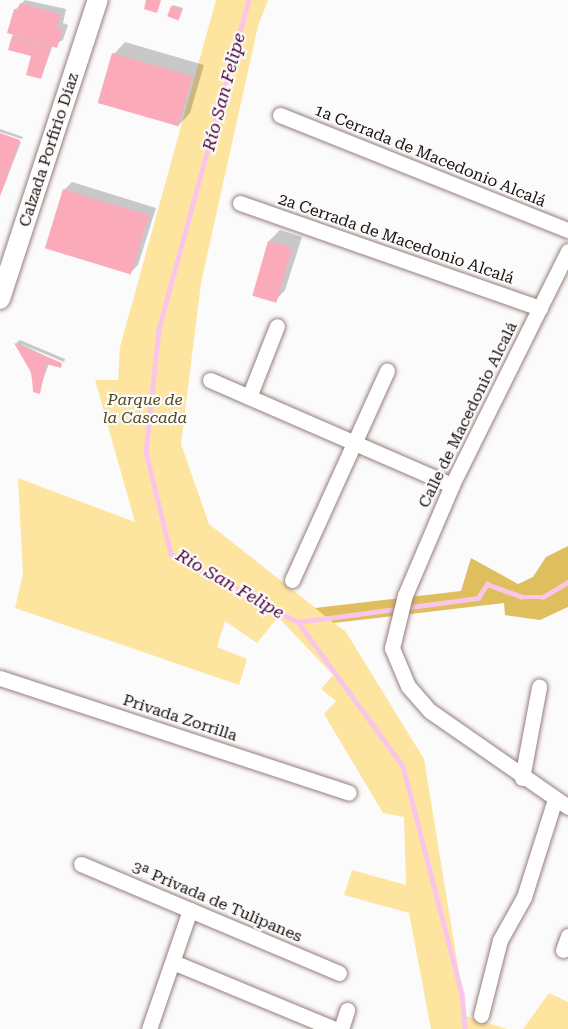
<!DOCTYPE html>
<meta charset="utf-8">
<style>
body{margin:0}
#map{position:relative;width:568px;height:1029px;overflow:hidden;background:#fbfbfb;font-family:"Roboto Serif",serif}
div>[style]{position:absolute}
.green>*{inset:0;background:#fde5a0}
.forest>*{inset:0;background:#debe5d}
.shadow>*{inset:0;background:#0003}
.stream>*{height:4.5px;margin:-2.25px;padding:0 2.25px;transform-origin:2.25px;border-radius:2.25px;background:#f9c6e9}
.building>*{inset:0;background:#fbaaba;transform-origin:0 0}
.roads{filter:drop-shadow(0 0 2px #957e79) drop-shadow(0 0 2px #957e79)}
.minor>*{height:15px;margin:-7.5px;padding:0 7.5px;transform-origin:7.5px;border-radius:7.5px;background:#fff}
.major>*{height:20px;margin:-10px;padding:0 10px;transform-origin:10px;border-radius:10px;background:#fff}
span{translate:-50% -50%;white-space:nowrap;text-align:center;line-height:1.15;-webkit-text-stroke:4.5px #fbfbfb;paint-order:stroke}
.street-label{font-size:16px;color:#18100e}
.park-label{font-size:16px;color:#55481f;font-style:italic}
.water-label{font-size:18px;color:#4d033f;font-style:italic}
</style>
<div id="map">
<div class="green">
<div style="clip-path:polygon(216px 0,268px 0,258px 26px,201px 283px,181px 444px,209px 524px,346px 632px,424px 759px,466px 1016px,507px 1029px,431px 1029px,409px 913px,344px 895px,352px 870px,406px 885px,404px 817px,383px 813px,324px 714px,336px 701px,321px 689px,333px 675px,278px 617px,257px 643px,225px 621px,217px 647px,247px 659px,239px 685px,15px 608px,23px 574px,18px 478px,135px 522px,95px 380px,118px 380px,120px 347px)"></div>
<div style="clip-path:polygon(549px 993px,568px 1002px,568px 1029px,523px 1029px)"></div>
</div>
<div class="forest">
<div style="clip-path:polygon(568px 546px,568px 607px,540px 620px,505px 615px,504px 603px,334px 623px,315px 608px,461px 591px,471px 558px,518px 584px,533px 577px,546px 557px)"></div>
</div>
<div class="shadow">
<div style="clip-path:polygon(25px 0,66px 9px,63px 23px,68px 25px,63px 40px,53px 45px,41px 78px,33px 55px,13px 37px,15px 10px)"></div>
<div style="clip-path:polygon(173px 5px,183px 8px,179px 18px,172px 7px)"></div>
<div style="clip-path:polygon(125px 42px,204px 65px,190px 113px,179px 125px,114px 54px)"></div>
<div style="clip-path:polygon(0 129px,23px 137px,22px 139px,0 132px)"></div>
<div style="clip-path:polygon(0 135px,21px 142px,0 196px)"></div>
<div style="clip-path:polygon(72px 182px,156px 208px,138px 265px,130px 273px,64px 190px)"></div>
<div style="clip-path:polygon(280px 230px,302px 237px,285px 290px,274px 302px,269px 241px)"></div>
<div style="clip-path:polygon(20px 340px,65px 359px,64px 362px,19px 343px,62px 364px,49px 363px,39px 392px,34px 391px,29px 363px,16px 343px)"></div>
</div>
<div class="stream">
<div style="left:249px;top:0;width:341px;rotate:105.3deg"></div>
<div style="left:159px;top:329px;width:124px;rotate:96deg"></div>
<div style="left:146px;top:452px;width:105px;rotate:76.2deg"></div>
<div style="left:171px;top:554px;width:144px;rotate:28.2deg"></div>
<div style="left:298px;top:622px;width:178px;rotate:53.9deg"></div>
<div style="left:403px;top:766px;width:236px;rotate:75.5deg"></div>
<div style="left:462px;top:994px;width:35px;rotate:85deg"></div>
<div style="left:298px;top:622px;width:182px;rotate:-7.6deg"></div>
<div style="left:478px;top:598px;width:17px;rotate:-57deg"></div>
<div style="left:487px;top:584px;width:37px;rotate:20deg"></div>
<div style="left:522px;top:597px;width:21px"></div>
<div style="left:543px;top:597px;width:29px;rotate:-31deg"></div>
</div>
<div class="building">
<div style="clip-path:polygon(146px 0,161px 0,157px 13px,144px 9px)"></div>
<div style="clip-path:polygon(20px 3px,61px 15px,57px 29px,63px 30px,57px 48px,7px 33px,14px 9px,18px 10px)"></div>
<div style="left:171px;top:6px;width:12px;height:11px;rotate:20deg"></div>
<div style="clip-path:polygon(12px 36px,51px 47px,41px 79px,26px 75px,31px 56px,8px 50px)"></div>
<div style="left:112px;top:53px;width:84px;height:52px;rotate:16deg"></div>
<div style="clip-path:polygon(0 133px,20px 140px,8px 174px,0 171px)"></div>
<div style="clip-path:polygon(0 172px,8px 175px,0 196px)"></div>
<div style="left:63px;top:189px;width:90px;height:62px;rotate:17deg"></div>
<div style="left:268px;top:241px;width:25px;height:57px;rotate:16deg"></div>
<div style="clip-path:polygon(14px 343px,62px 363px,61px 368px,46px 364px,40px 394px,33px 392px,32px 374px)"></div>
</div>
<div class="roads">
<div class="minor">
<div style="left:280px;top:115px;width:310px;rotate:21.8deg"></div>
<div style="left:240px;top:203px;width:318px;rotate:19.3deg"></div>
<div style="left:568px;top:251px;width:261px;rotate:116.4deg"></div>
<div style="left:452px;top:485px;width:120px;rotate:113.1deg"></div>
<div style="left:405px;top:595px;width:55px;rotate:103.8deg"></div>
<div style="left:392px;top:648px;width:41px;rotate:67.2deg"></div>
<div style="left:408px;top:686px;width:33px;rotate:49deg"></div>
<div style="left:430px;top:711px;width:168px;rotate:34.8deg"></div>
<div style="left:210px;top:380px;width:264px;rotate:23.5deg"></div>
<div style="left:249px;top:397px;width:76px;rotate:-68.5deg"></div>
<div style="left:292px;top:580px;width:230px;rotate:-65.6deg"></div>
<div style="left:0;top:678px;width:367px;rotate:18.2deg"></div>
<div style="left:522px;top:778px;width:93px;rotate:-79.4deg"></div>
<div style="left:81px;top:864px;width:280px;rotate:22.9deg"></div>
<div style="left:563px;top:950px;width:15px;rotate:-70deg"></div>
<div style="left:173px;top:962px;width:175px;rotate:22.5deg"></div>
<div style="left:481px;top:1015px;width:77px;rotate:-75.8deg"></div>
<div style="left:500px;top:940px;width:49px;rotate:-60.8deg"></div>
<div style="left:524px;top:897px;width:103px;rotate:-72.4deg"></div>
<div style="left:149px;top:1029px;width:126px;rotate:-71deg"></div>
<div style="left:341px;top:1029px;width:20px;rotate:-72deg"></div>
</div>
<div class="major">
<div style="left:0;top:299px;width:315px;rotate:-71.9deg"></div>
</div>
</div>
<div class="street-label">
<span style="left:49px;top:150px;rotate:-72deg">Calzada Porfirio Díaz</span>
<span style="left:430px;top:156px;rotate:22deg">1a Cerrada de Macedonio Alcalá</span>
<span style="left:396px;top:239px;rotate:19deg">2a Cerrada de Macedonio Alcalá</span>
<span style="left:468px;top:415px;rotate:-64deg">Calle de Macedonio Alcalá</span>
<span style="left:180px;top:718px;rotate:18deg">Privada Zorrilla</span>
<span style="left:217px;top:902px;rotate:23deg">3ª Privada de Tulipanes</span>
</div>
<div class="park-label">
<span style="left:145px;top:409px">Parque de<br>la Cascada</span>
</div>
<div class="water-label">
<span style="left:224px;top:92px;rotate:-75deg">Río San Felipe</span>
<span style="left:230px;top:584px;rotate:30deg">Río San Felipe</span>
</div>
</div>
